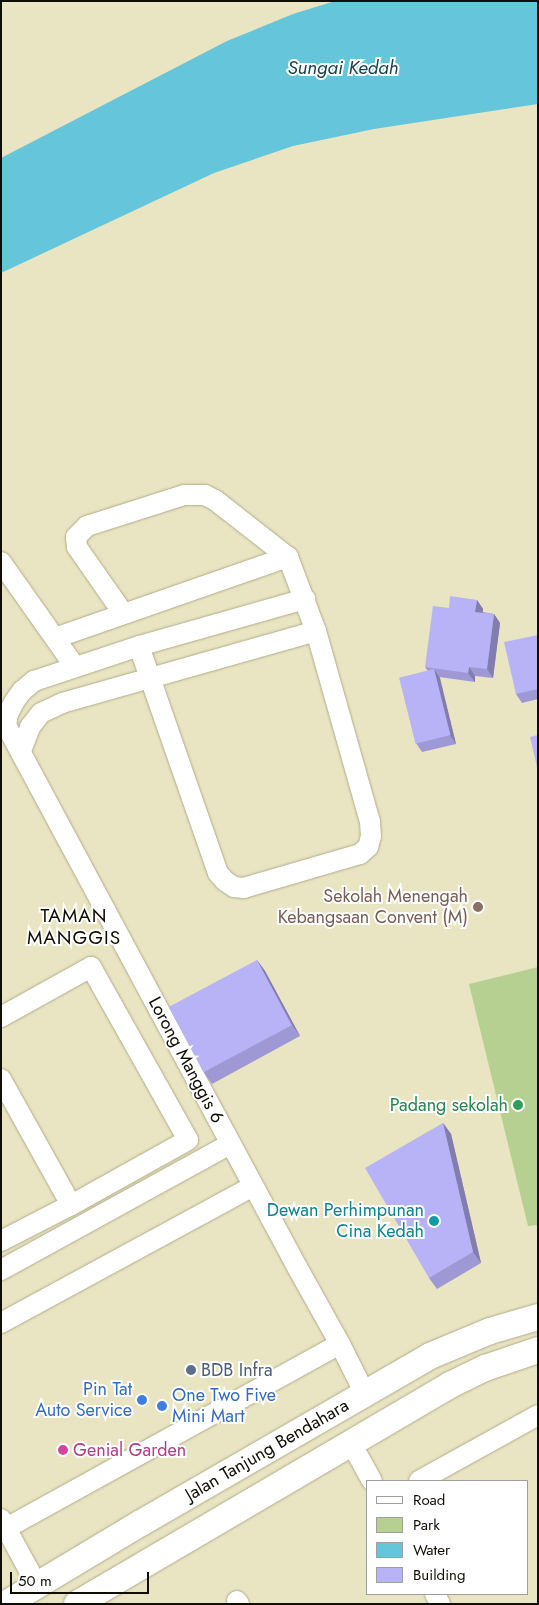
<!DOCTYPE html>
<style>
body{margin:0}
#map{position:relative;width:539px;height:1605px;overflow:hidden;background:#e9e4c1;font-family:Jost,sans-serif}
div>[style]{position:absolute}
.green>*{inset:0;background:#b6d091}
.water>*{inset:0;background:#65c5db}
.roads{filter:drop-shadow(0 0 1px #b1ab8a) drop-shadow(0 0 1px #b1ab8a)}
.minor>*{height:20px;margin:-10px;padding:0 10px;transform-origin:10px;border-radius:10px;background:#fff}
.major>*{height:26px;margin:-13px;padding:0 13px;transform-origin:13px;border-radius:13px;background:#fff}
.wall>*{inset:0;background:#9e99d4}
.shaded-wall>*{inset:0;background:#817dac}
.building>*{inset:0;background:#b8b2f6;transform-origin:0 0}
.dots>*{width:14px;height:14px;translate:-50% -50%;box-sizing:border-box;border:2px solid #fff;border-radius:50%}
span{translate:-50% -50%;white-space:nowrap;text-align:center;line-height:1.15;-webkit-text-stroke:4px #fff;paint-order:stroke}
.education-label{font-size:18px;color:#785e54}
.right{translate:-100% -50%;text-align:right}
.street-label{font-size:18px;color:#100e04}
.leisure-label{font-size:18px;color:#27864d}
.culture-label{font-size:18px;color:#0d838f}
.service-label{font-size:18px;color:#4e5e75}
.left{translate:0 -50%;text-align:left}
.shop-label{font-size:18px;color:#366cbe}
.hotel-label{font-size:18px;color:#b23c85}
.water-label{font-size:19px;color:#17434d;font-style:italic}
.neighbourhood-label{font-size:19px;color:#100e04;letter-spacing:1px}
.frame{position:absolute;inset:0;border:2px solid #100e04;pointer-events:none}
.legend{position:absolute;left:366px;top:1480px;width:162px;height:115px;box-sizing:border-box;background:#fff;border:1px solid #9f9f9b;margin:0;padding:6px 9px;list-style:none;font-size:15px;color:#100e04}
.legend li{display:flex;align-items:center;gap:10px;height:25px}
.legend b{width:25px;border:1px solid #9f9f9b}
.scale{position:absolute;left:10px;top:1572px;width:139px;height:22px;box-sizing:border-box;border:2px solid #100e04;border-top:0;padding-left:6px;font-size:15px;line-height:18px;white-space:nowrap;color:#100e04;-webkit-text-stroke:4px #fff;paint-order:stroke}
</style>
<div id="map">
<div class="green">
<div style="clip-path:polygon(538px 967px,538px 1225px,528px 1226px,469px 984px)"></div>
</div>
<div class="water">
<div style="clip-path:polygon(335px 1px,538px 1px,538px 104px,374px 129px,293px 146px,214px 173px,1px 273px,1px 158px,227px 41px,293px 14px)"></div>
</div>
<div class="roads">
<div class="minor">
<div style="left:1px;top:562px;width:128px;rotate:54.8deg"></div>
<div style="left:123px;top:613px;width:80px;rotate:-124.9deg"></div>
<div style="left:77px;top:547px;width:10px;rotate:-96deg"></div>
<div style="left:76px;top:537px;width:16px;rotate:-45deg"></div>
<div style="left:87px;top:526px;width:102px;rotate:-17.7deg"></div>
<div style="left:184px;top:495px;width:21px"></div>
<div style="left:205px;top:495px;width:11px;rotate:27deg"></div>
<div style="left:215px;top:500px;width:93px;rotate:38deg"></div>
<div style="left:288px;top:557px;width:79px;rotate:69.3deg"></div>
<div style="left:316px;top:631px;width:198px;rotate:74.2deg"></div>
<div style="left:370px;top:822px;width:14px;rotate:86deg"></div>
<div style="left:371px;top:836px;width:11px;rotate:105deg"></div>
<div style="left:368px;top:847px;width:11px;rotate:139deg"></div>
<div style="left:360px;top:854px;width:121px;rotate:163.7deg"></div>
<div style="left:244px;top:888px;width:10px;rotate:-174deg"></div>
<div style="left:234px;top:887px;width:11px;rotate:-146deg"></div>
<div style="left:225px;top:881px;width:11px;rotate:-131deg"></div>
<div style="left:218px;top:873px;width:240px;rotate:-109.2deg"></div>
<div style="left:55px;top:638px;width:247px;rotate:-19.2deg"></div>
<div style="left:6px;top:725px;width:615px;rotate:61.77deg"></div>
<div style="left:297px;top:1267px;width:88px;rotate:60.8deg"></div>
<div style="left:340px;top:1344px;width:56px;rotate:63.4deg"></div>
<div style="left:6px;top:725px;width:11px;rotate:-80deg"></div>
<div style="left:8px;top:714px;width:13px;rotate:-63deg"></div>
<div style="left:14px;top:702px;width:14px;rotate:-54deg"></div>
<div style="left:22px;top:691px;width:16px;rotate:-40deg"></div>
<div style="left:34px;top:681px;width:111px;rotate:-18.4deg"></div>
<div style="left:139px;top:646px;width:173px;rotate:-15.8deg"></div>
<div style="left:21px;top:751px;width:26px;rotate:-69deg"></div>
<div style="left:30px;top:727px;width:18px;rotate:-52deg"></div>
<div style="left:41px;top:713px;width:23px;rotate:-25deg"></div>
<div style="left:62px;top:703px;width:264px;rotate:-15.8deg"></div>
<div style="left:1px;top:1017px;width:103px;rotate:-29.1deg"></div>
<div style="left:91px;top:967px;width:198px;rotate:60.7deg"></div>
<div style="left:188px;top:1140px;width:134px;rotate:150.9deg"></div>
<div style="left:1px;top:1079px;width:144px;rotate:60.9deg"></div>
<div style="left:71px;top:1205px;width:79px;rotate:152.8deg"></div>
<div style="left:1px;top:1270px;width:261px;rotate:-28.8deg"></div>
<div style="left:1px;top:1323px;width:287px;rotate:-28.5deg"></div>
<div style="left:351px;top:1443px;width:43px;rotate:61.1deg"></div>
<div style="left:419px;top:1481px;width:136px;rotate:-29deg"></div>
<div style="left:1px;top:1519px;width:75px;rotate:61.4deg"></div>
<div style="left:1px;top:1531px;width:387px;rotate:-28.9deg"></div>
<div style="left:435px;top:1594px;width:11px;rotate:63deg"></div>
<div style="left:237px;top:1601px;width:4px;rotate:56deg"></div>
</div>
<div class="major">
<div style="left:6px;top:1604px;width:157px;rotate:-31deg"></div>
<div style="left:141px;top:1523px;width:334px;rotate:-30deg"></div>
<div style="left:430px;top:1356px;width:65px;rotate:-22.6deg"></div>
<div style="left:490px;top:1331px;width:50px;rotate:-16.3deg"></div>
<div style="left:77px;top:1604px;width:433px;rotate:-30.4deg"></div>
<div style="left:450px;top:1385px;width:39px;rotate:-26deg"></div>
<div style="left:485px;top:1368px;width:56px;rotate:-18.8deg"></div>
</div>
</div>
<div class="wall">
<div style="clip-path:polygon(477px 600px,483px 609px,483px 612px,494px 614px,500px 623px,493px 678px,475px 676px,475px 682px,439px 677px,456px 744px,422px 752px,416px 743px,428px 671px,425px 667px,449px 608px)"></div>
<div style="clip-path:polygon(538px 635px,538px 699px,522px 703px,516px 694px)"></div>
<div style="clip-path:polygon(257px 960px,265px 971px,300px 1036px,212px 1084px,204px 1073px)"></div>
<div style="clip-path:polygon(443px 1123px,451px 1134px,481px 1263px,437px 1289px,429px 1278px)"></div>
</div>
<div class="shaded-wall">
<div style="clip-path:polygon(477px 600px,483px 609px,482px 621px,475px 612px)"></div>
<div style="clip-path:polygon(494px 614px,500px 623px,493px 678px,487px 669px)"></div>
<div style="clip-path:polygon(469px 667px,475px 676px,475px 682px,468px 673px)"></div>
<div style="clip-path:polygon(434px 669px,440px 678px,456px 744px,450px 735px)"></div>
<div style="clip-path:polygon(257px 960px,265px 971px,300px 1036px,292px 1025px)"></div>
<div style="clip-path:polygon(443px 1123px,451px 1134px,481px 1263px,473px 1252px)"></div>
</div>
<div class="building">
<div style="clip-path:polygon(450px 596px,477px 600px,475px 612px,494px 614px,487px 669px,469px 667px,468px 673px,425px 667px,433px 606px,449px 608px)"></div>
<div style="clip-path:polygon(538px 635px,538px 689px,516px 694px,504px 642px)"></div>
<div style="left:434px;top:669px;width:68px;height:36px;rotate:76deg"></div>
<div style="clip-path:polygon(538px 735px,538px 771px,530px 737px)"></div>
<div style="left:257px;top:960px;width:74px;height:100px;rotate:62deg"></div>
<div style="clip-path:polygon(443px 1123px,473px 1252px,429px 1278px,365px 1168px)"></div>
</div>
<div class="dots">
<div style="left:478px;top:907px;background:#8d6e63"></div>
<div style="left:518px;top:1105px;background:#2e9e5b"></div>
<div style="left:434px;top:1221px;background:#0f9aa8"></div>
<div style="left:191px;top:1370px;background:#5c6f8a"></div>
<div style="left:142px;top:1400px;background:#3f7fe0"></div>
<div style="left:162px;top:1406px;background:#3f7fe0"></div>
<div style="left:63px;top:1450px;background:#d1479c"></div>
</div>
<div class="education-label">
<span class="right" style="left:468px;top:907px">Sekolah Menengah<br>Kebangsaan Convent (M)</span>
</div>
<div class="street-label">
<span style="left:186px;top:1060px;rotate:62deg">Lorong Manggis 6</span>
<span style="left:267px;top:1450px;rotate:-30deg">Jalan Tanjung Bendahara</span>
</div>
<div class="leisure-label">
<span class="right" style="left:508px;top:1105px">Padang sekolah</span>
</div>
<div class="culture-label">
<span class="right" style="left:424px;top:1221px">Dewan Perhimpunan<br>Cina Kedah</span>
</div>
<div class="service-label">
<span class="left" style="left:201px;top:1370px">BDB Infra</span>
</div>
<div class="shop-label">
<span class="right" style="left:132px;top:1400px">Pin Tat<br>Auto Service</span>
<span class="left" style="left:172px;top:1406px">One Two Five<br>Mini Mart</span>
</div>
<div class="hotel-label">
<span class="left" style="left:73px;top:1450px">Genial Garden</span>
</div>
<div class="water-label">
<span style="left:343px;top:68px">Sungai Kedah</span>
</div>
<div class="neighbourhood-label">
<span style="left:74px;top:927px">TAMAN<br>MANGGIS</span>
</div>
<div class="frame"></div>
<ul class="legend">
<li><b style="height:6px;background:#fff"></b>Road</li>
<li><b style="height:14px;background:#b6d091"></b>Park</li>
<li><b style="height:14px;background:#65c5db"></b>Water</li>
<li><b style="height:14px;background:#b8b2f6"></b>Building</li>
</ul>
<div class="scale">50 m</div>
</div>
